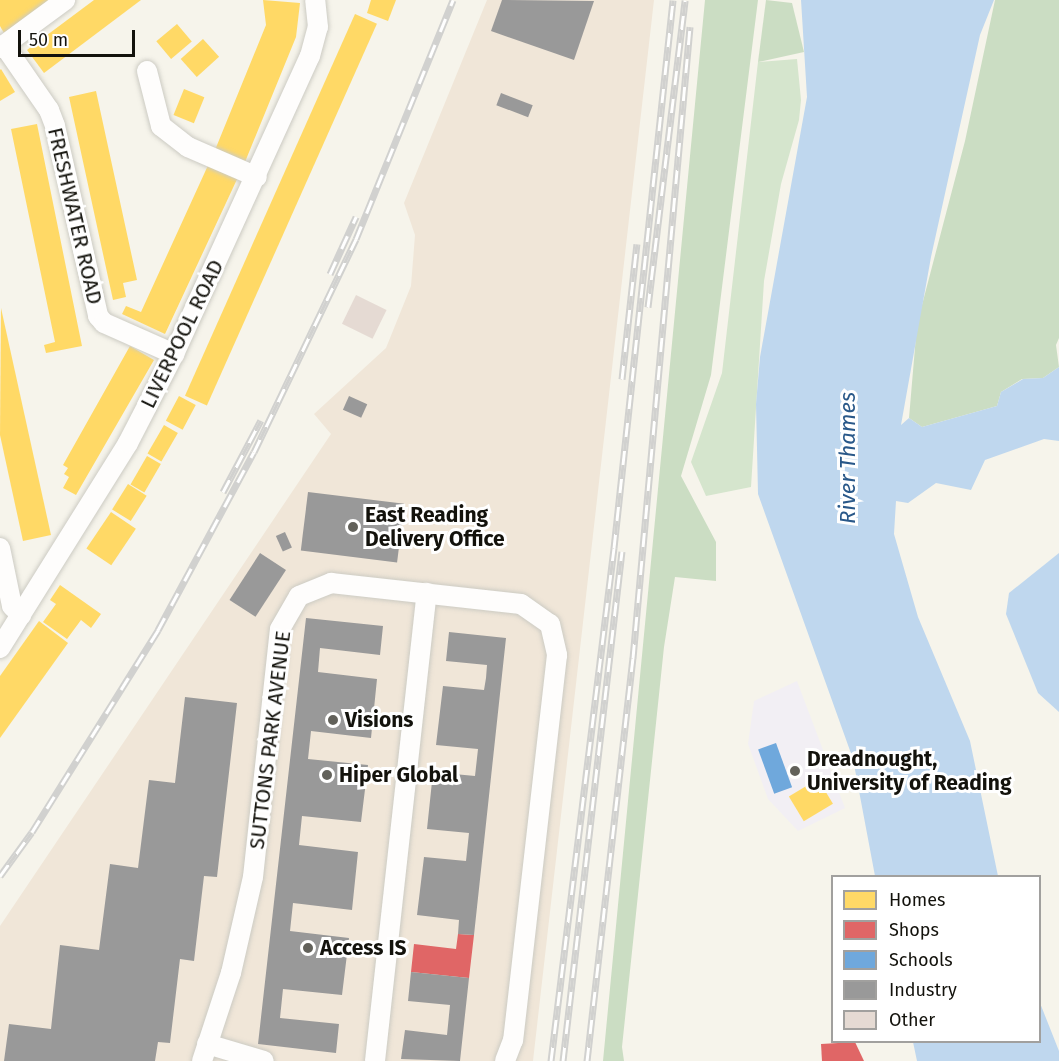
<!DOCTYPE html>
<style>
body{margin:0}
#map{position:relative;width:1059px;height:1061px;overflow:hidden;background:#f6f4eb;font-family:"Fira Sans",sans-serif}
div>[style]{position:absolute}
.industrial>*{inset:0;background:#f0e6d8}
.education>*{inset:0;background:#f2eff4}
.green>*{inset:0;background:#d5e5cd}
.forest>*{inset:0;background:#cbddc3}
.water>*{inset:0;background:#bfd7ee}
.homes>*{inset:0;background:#ffd966;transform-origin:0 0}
.shops>*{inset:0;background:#e06666}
.schools>*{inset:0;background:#6fa8dc;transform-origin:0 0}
.industry>*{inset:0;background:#999;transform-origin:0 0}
.building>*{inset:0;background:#e5dad3;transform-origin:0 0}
.roads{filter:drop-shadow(0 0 2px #cccbc3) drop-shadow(0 0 2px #cccbc3)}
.minor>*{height:20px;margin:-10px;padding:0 10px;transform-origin:10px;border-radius:10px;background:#fefdfc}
.rail>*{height:7px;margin-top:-3.5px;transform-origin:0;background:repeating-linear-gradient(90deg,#fff 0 14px,#d1d1cf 0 28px);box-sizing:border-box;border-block:2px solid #d1d1cf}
.dots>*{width:16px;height:16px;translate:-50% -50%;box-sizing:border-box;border:3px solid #fff;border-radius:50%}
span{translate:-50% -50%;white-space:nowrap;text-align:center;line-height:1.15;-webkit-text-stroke:6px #fff;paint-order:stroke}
.street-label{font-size:21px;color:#13120c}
.poi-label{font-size:21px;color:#13120c;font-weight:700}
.left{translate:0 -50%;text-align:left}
.water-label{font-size:22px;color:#295889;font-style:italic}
.legend{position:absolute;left:831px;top:875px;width:210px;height:168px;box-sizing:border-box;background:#fff;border:2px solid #a1a09e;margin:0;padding:8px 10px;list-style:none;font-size:18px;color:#13120c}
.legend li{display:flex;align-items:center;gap:12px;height:30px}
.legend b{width:30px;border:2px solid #a1a09e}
.scale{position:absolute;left:18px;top:30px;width:117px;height:27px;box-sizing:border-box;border:3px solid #13120c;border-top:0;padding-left:8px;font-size:18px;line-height:21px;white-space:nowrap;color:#13120c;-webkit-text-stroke:4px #fff;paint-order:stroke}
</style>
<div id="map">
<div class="industrial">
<div style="clip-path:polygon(487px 0,654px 0,533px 1061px,0 1061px,0 926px,331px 434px,314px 414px,386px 348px,411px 286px,415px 235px,404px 203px)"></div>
</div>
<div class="education">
<div style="clip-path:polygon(797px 681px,845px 808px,798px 831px,768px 799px,748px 744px,754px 701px)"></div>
</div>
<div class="green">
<div style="clip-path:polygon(797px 59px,801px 100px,799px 120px,781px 184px,764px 281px,751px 487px,706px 496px,691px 462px,722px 373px,758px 62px)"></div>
</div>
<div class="forest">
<div style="clip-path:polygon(705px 0,758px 0,711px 375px,681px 476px,716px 542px,716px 581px,675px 577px,664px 647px,622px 1047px,624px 1061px,603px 1061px)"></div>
<div style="clip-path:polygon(766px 0,792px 3px,804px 52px,758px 62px)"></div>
<div style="clip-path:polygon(995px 0,1059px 0,1059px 338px,1056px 345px,1059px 367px,1043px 378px,1022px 379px,1001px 392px,997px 406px,922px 427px,909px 418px,917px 324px,965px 141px)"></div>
</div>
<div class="water">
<div style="clip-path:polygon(801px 0,994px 0,980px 35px,931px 257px,901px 425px,909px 418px,922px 427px,997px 406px,1001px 392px,1023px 379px,1043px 378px,1059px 367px,1059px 441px,1044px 439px,985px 460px,971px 490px,936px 483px,908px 503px,896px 501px,894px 534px,918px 617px,970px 741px,998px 876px,875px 876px,853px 759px,758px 494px,756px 404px,760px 357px,807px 97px)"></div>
<div style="clip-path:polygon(1059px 553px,1059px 712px,1038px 693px,1006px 614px,1009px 593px)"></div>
<div style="clip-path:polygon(1040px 1003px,1059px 1051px,1059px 1061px,917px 1061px,913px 1042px,1040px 1042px)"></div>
</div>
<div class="homes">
<div style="clip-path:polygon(0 0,51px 0,4px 33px,0 26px)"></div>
<div style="clip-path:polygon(94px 0,141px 0,44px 73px,27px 50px)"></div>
<div style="clip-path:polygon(263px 0,300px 3px,296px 37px,245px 162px,215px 150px,266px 25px)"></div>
<div style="clip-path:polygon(371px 0,396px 0,388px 21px,367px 13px)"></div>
<div style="left:355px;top:14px;width:24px;height:418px;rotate:24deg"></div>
<div style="left:177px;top:24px;width:23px;height:27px;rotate:50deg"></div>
<div style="left:203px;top:39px;width:24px;height:30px;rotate:48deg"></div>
<div style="clip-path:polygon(1px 69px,15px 92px,0 101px,0 70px)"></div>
<div style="left:184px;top:89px;width:22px;height:28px;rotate:22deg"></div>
<div style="clip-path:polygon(96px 91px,137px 280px,123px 283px,126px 297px,113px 300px,69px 97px)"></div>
<div style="clip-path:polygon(37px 124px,82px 346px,46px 353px,44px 345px,55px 342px,11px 129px)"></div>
<div style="clip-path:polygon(210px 161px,239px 175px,165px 334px,122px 314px,126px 306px,141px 312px)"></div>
<div style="clip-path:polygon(1px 308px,51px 535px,23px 541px,0 435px)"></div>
<div style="clip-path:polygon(130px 346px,154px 360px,76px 495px,63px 488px,69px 477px,64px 474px,68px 468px,63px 465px)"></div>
<div style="left:179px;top:396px;width:19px;height:28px;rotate:28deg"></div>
<div style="left:164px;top:425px;width:16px;height:33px;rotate:30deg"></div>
<div style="left:147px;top:456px;width:16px;height:33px;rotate:30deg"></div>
<div style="left:128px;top:484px;width:22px;height:30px;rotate:32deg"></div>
<div style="left:111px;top:512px;width:30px;height:44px;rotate:34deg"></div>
<div style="clip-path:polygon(60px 585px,101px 614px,91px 628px,81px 620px,67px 639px,43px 622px,56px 604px,50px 600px)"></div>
<div style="clip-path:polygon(39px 621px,68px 643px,0 738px,0 676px)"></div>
<div style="left:818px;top:779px;width:29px;height:34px;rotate:59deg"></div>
</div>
<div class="shops">
<div style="clip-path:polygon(458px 934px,474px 935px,469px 978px,411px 972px,414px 944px,456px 949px)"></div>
<div style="clip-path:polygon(855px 1042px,864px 1061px,822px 1061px,821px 1044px)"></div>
</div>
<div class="schools">
<div style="left:776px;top:743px;width:47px;height:19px;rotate:70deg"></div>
</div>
<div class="industry">
<div style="clip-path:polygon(502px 0,594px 1px,574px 60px,491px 31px)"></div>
<div style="left:501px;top:93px;width:34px;height:13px;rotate:21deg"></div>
<div style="left:349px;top:396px;width:20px;height:15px;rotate:24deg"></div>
<div style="left:308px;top:492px;width:97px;height:59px;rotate:7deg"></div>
<div style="left:285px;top:532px;width:17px;height:10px;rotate:66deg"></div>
<div style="left:260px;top:553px;width:31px;height:56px;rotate:33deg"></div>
<div style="clip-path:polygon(306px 618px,383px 626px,380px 655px,320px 648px,318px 672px,377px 679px,371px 738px,311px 731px,308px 759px,368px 765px,361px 822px,302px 816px,299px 845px,358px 852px,352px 910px,293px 903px,290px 931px,349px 938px,342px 995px,283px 989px,280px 1018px,339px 1024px,336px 1053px,258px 1044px)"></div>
<div style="clip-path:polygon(449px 632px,506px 638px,474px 935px,458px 934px,459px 920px,417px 915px,424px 857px,466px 861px,469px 833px,427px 829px,433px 772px,475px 776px,478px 749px,436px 745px,443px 686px,484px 690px,486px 678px,487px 665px,446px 661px)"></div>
<div style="clip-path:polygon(185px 697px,237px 703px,217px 877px,204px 876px,194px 961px,180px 959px,170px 1043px,158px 1042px,155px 1061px,4px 1061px,9px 1024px,51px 1029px,60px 945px,99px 950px,110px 864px,138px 868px,149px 780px,175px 783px)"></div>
<div style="clip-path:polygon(411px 972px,469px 978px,460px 1061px,401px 1059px,405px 1030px,447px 1035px,450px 1005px,408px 1001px)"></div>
</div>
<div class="building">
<div style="left:356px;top:295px;width:34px;height:32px;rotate:26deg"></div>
</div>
<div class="roads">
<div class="minor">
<div style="left:4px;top:45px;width:79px;rotate:55.3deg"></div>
<div style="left:49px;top:110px;width:17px;rotate:69deg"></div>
<div style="left:55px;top:126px;width:195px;rotate:77.2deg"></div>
<div style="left:98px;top:316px;width:9px;rotate:49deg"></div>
<div style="left:104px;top:323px;width:77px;rotate:23.9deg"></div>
<div style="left:0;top:48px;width:81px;rotate:-36.4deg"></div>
<div style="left:147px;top:71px;width:57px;rotate:75.7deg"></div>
<div style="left:161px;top:126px;width:34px;rotate:38deg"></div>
<div style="left:188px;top:147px;width:75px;rotate:23.5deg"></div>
<div style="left:0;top:548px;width:59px;rotate:78.3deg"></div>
<div style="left:12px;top:606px;width:13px;rotate:45deg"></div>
<div style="left:0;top:648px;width:242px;rotate:-58deg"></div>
<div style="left:128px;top:443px;width:100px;rotate:-62.7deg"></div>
<div style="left:174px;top:354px;width:328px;rotate:-65.5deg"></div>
<div style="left:310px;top:56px;width:30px;rotate:-75deg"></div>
<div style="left:318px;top:27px;width:27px;rotate:-96deg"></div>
<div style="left:207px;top:1044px;width:59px;rotate:16.6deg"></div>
<div style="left:202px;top:1061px;width:93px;rotate:-71.8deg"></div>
<div style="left:231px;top:973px;width:98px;rotate:-77.1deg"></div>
<div style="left:253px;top:877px;width:249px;rotate:-83.8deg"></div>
<div style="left:280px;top:629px;width:38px;rotate:-60deg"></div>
<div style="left:299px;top:596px;width:35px;rotate:-22deg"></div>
<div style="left:331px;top:583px;width:191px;rotate:6.3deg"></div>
<div style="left:521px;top:604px;width:35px;rotate:35deg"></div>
<div style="left:550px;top:624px;width:32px;rotate:77deg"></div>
<div style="left:557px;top:655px;width:388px;rotate:96.5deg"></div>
<div style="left:513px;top:1040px;width:22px;rotate:111deg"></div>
<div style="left:375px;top:1061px;width:471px;rotate:-83.7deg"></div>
</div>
</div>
<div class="rail">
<div style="left:330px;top:274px;width:63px;rotate:-65.5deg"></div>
<div style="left:648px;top:307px;width:309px;rotate:-83.1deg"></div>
<div style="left:622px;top:379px;width:136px;rotate:-83.7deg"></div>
<div style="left:223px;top:492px;width:81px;rotate:-62.2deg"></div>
<div style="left:0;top:876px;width:54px;rotate:-54deg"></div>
<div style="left:32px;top:832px;width:238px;rotate:-58deg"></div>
<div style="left:158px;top:630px;width:202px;rotate:-61.7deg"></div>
<div style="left:254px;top:452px;width:236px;rotate:-64.4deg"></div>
<div style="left:356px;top:239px;width:258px;rotate:-67.9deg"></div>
<div style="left:551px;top:1061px;width:517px;rotate:-83deg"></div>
<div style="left:614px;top:548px;width:551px;rotate:-83.85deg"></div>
<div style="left:563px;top:1061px;width:513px;rotate:-83.4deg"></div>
<div style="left:587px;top:1061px;width:406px;rotate:-83.5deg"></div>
<div style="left:633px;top:658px;width:634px;rotate:-84.84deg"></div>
</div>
<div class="dots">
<div style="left:353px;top:527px;background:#62615a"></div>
<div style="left:333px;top:720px;background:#62615a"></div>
<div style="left:795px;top:771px;background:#62615a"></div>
<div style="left:327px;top:775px;background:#62615a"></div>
<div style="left:308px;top:948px;background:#62615a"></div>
</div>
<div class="street-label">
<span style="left:75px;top:216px;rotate:77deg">FRESHWATER ROAD</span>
<span style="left:182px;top:334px;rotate:-64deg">LIVERPOOL ROAD</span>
<span style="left:270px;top:740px;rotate:-83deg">SUTTONS PARK AVENUE</span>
</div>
<div class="poi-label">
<span class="left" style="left:365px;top:527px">East Reading<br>Delivery Office</span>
<span class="left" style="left:345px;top:720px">Visions</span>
<span class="left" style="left:807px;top:771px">Dreadnought,<br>University of Reading</span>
<span class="left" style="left:339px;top:775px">Hiper Global</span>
<span class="left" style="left:320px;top:948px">Access IS</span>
</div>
<div class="water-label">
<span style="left:848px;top:458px;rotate:-90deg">River Thames</span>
</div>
<ul class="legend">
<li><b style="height:16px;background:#ffd966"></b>Homes</li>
<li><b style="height:16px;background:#e06666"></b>Shops</li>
<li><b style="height:16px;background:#6fa8dc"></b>Schools</li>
<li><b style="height:16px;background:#999"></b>Industry</li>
<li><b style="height:16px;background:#e5dad3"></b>Other</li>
</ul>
<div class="scale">50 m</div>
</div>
